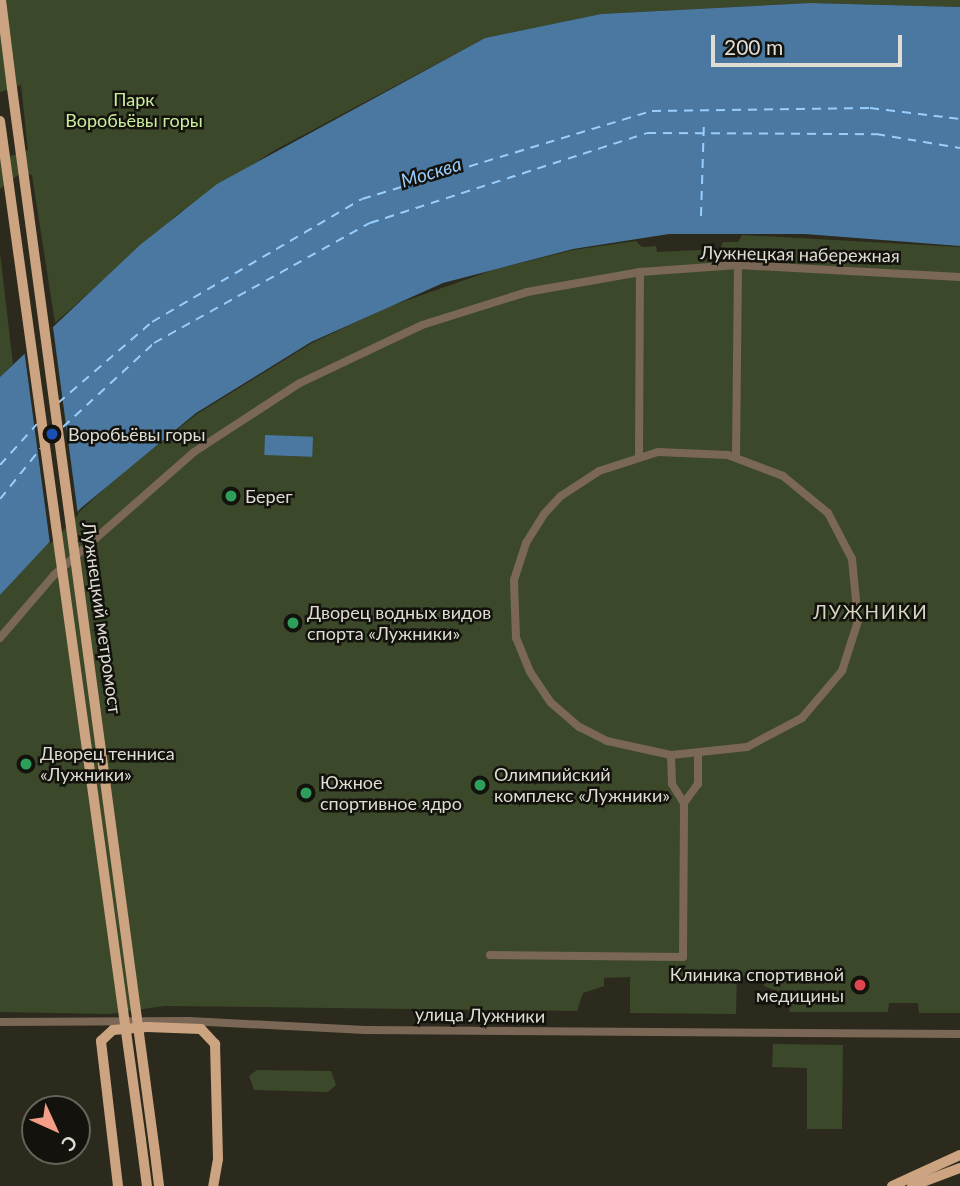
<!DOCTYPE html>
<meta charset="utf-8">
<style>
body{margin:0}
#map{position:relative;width:960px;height:1186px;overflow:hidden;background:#2c2a1c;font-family:Lato,sans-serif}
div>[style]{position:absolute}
.green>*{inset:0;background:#3c482a}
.water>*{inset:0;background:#4a78a0;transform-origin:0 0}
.pier>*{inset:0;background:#2c2a1c}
.ferry>*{height:2px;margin-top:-1px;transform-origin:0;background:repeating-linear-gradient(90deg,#98cefe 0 9px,transparent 0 16px)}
.minor>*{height:8px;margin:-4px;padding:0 4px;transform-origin:4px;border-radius:4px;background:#7b6756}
.major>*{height:10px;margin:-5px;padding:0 5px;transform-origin:5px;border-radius:5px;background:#cda481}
.major-bridge>*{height:10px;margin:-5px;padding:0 5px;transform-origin:5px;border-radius:5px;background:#cda481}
.dots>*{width:19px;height:19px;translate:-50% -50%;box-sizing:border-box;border:4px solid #13120c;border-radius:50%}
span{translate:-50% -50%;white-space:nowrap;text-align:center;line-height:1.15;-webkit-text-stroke:5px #13120c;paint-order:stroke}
.park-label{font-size:18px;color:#cbed9d}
.street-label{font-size:18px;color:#dfddd4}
.poi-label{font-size:18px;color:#dfddd4}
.left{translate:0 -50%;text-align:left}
.right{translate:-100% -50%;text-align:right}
.water-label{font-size:19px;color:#98cefe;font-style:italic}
.neighbourhood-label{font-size:19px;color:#d7d4c2;letter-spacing:2px}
.north{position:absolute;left:21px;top:1095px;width:70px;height:70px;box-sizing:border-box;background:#13120c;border:2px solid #65635c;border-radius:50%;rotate:135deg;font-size:19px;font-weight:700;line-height:28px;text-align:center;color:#dfddd4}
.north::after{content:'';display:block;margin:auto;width:24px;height:32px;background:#f49e88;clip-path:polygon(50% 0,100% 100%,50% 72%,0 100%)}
.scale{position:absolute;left:711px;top:35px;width:191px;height:32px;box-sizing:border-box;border:4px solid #dfddd4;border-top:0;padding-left:9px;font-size:21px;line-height:24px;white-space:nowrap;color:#dfddd4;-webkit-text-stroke:5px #13120c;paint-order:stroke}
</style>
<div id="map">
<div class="green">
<div style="clip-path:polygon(0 0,960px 0,960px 7px,810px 3px,601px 14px,485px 38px,275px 150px,178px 214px,55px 323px,32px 175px,22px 172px,0 189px,0 152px,2px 159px,28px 150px,21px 85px,0 92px)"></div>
<div style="clip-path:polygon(742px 235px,960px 247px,960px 1013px,919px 1013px,918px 1003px,889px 1003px,888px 1012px,790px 1012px,785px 994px,764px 986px,764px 976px,755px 976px,737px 977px,736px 1014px,630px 1013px,630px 977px,604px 978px,604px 986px,583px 993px,577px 1011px,164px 1006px,109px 1014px,0 1012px,0 595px,52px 537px,116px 478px,197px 414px,312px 343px,388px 307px,493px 270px,573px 250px,636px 241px,642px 247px,656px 246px,657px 252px,720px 249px,723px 242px,738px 242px)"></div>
<div style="clip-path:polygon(0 253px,13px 364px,0 377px)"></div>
<div style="clip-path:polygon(773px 1044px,843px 1045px,842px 1129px,807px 1129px,807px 1068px,772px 1067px)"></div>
<div style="clip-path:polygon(257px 1070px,331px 1071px,336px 1085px,328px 1092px,254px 1090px,249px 1076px)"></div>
</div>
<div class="water">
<div style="clip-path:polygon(810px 3px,960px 7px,960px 246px,805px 234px,669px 234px,573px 249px,443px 283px,311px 342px,196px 413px,81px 508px,0 595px,0 377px,140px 245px,217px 184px,485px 38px,601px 14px)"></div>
<div style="left:265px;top:435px;width:48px;height:20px;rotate:2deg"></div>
</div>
<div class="pier">
<div style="clip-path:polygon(52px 320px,78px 515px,50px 544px,24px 349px)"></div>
</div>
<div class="ferry">
<div style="left:701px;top:216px;width:93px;rotate:-88.2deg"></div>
<div style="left:58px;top:403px;width:124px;rotate:-40.8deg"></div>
<div style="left:152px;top:322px;width:243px;rotate:-30.4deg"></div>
<div style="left:362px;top:199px;width:303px;rotate:-16.9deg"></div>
<div style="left:652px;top:111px;width:218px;rotate:-0.8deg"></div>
<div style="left:870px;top:108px;width:91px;rotate:7deg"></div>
<div style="left:63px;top:427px;width:124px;rotate:-42.7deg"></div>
<div style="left:154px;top:343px;width:247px;rotate:-29.1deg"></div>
<div style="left:370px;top:223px;width:291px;rotate:-18deg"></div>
<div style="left:647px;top:133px;width:229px;rotate:0.3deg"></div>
<div style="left:876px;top:134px;width:85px;rotate:9.5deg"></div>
<div style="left:0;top:465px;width:55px;rotate:-47.9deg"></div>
<div style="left:0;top:499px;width:65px;rotate:-51.2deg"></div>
</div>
<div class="minor">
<div style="left:658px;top:452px;width:70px;rotate:2.5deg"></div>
<div style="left:728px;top:455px;width:59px;rotate:20.9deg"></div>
<div style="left:783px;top:476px;width:58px;rotate:39.4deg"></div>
<div style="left:828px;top:513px;width:52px;rotate:62.4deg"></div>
<div style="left:852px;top:559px;width:62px;rotate:84.5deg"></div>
<div style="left:858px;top:621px;width:52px;rotate:107.7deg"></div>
<div style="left:842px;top:671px;width:62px;rotate:130.4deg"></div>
<div style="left:802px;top:718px;width:62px;rotate:152.2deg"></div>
<div style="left:747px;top:747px;width:76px;rotate:174deg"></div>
<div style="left:671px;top:755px;width:66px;rotate:-167.7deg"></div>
<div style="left:607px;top:741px;width:31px;rotate:-153deg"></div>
<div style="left:579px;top:727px;width:37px;rotate:-139deg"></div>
<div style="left:551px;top:703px;width:37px;rotate:-124deg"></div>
<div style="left:530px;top:672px;width:37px;rotate:-112deg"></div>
<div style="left:516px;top:638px;width:58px;rotate:-92deg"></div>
<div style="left:514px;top:580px;width:39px;rotate:-72deg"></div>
<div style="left:526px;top:543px;width:34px;rotate:-58deg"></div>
<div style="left:544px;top:514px;width:25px;rotate:-47deg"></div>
<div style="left:561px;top:496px;width:45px;rotate:-33.3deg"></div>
<div style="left:599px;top:471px;width:62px;rotate:-17.9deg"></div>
<div style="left:639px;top:456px;width:184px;rotate:-89.7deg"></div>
<div style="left:736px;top:456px;width:191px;rotate:-89.4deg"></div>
<div style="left:0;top:638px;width:83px;rotate:-49.4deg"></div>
<div style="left:54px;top:575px;width:186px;rotate:-41.3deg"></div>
<div style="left:194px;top:452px;width:126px;rotate:-33.1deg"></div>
<div style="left:300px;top:383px;width:135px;rotate:-25.4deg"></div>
<div style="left:422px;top:325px;width:110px;rotate:-17.4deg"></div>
<div style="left:527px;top:292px;width:115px;rotate:-10deg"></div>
<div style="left:640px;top:272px;width:98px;rotate:-4.1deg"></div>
<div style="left:738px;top:265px;width:222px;rotate:3.1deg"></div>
<div style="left:671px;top:755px;width:29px;rotate:88deg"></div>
<div style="left:672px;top:784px;width:22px;rotate:58deg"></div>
<div style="left:684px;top:803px;width:24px;rotate:-54deg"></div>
<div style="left:698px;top:784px;width:29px;rotate:-90deg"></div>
<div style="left:490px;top:955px;width:193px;rotate:0.6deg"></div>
<div style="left:683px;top:957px;width:154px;rotate:-89.6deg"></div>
<div style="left:0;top:1022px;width:189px;rotate:-0.3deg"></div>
<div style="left:189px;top:1021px;width:176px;rotate:2.9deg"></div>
<div style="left:365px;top:1030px;width:595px;rotate:0.39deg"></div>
</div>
<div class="major">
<div style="left:1px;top:0;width:89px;rotate:82.9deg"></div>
<div style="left:141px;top:1140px;width:46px;rotate:82.6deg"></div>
<div style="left:155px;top:1153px;width:33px;rotate:83deg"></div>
<div style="left:118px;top:1186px;width:146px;rotate:-96.7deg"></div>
<div style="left:101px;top:1041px;width:16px;rotate:-43deg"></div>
<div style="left:113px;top:1030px;width:34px;rotate:-5deg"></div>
<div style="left:147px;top:1027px;width:54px;rotate:2.1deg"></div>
<div style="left:201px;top:1029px;width:21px;rotate:47deg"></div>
<div style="left:215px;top:1044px;width:115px;rotate:88.5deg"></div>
<div style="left:218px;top:1159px;width:27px;rotate:100deg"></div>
<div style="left:912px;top:1186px;width:51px;rotate:-20.6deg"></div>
</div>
<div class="major-bridge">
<div style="left:12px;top:88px;width:1075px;rotate:82.35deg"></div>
<div style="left:0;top:121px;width:1029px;rotate:82.12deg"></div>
<div style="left:892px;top:1186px;width:75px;rotate:-24.5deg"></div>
</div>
<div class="dots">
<div style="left:52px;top:434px;background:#1a4fb4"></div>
<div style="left:231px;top:496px;background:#2e9e5b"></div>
<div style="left:293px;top:623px;background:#2e9e5b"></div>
<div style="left:26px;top:764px;background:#2e9e5b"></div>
<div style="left:480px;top:785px;background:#2e9e5b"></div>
<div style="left:306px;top:793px;background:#2e9e5b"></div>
<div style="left:860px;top:985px;background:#e0444e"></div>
</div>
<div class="park-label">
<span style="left:134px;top:110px">Парк<br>Воробьёвы горы</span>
</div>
<div class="street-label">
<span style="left:800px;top:254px;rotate:1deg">Лужнецкая набережная</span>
<span style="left:102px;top:618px;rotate:82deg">Лужнецкий метромост</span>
<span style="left:480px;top:1015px;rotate:1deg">улица Лужники</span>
</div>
<div class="poi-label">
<span class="left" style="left:68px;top:434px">Воробьёвы горы</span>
<span class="left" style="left:245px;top:496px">Берег</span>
<span class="left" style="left:307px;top:623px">Дворец водных видов<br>спорта «Лужники»</span>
<span class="left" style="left:40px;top:764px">Дворец тенниса<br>«Лужники»</span>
<span class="left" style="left:494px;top:785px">Олимпийский<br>комплекс «Лужники»</span>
<span class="left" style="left:320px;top:793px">Южное<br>спортивное ядро</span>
<span class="right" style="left:844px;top:985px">Клиника спортивной<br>медицины</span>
</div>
<div class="water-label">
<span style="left:431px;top:172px;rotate:-17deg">Москва</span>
</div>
<div class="neighbourhood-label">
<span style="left:871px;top:612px">ЛУЖНИКИ</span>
</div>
<div class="north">С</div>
<div class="scale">200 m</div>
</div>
